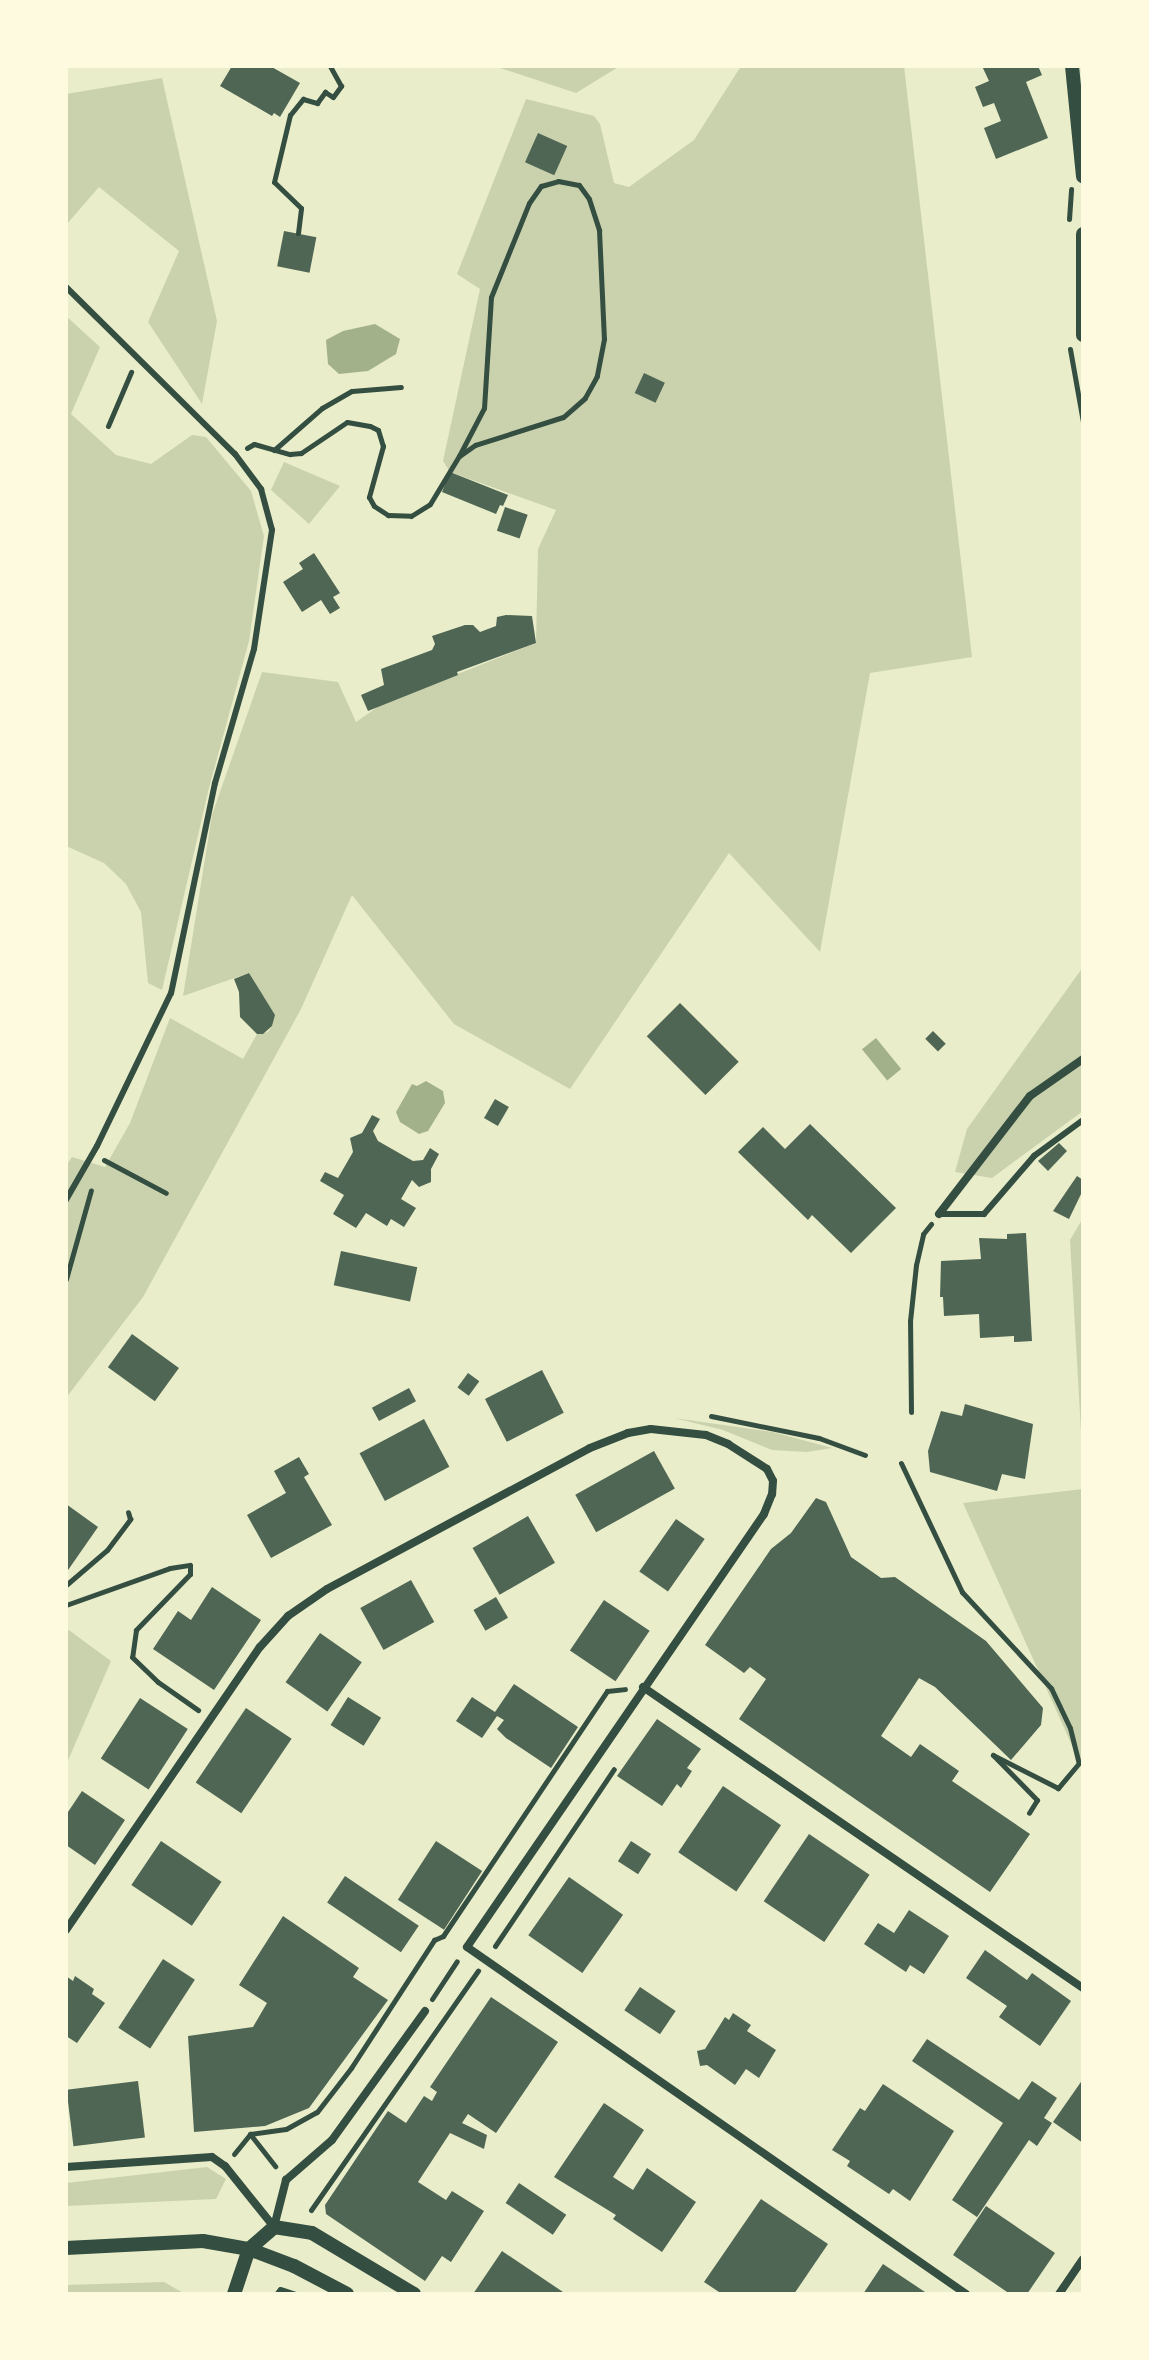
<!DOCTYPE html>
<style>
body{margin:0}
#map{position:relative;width:1149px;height:2360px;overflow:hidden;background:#e9edc9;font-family:"Public Sans",sans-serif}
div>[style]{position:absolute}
.green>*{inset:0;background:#cad2ad}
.water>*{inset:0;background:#a3b18a;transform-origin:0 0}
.building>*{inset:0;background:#4f6655;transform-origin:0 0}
.path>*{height:5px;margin:-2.5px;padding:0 2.5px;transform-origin:2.5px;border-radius:2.5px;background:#344e41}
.service>*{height:6px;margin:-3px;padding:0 3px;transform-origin:3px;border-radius:3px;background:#344e41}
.minor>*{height:8px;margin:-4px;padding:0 4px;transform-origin:4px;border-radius:4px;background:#344e41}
.tertiary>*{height:14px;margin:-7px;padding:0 7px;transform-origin:7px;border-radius:7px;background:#344e41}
span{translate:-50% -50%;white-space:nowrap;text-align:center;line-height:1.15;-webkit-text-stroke:8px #fefae0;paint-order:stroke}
.frame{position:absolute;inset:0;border:68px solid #fefae0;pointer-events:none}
</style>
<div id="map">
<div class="green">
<div style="clip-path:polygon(494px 66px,620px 66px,576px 93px)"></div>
<div style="clip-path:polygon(741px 66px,904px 66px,972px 657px,870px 673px,820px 952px,729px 853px,570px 1089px,454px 1024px,352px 895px,301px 1009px,143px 1297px,66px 1398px,66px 1166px,72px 1157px,105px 1167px,130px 1123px,170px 1018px,243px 1059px,257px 1034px,268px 1032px,272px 1026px,274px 1015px,249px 973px,183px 996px,212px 815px,262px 672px,338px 682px,356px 722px,382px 704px,536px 643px,538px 549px,556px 510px,450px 472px,443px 461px,480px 289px,457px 274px,526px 99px,594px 116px,600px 124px,614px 183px,629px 187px,694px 140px)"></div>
<div style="clip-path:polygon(162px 78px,217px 321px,202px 404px,148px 322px,179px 251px,99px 187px,66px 225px,66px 94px)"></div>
<div style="clip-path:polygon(66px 316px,100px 347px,71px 414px,116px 455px,151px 464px,192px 435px,206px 437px,251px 491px,264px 536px,249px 641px,209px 788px,162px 990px,148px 983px,141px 912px,126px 884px,104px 863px,66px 846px)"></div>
<div style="clip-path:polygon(284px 462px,340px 486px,309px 524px,271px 490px)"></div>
<div style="clip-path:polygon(1083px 967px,1083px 1111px,992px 1178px,955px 1172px,967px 1129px)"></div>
<div style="clip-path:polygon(1083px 1218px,1083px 1466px,1070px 1240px)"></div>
<div style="clip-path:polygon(674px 1418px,773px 1432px,832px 1448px,807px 1452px,772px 1450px,723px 1430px)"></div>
<div style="clip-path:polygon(1083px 1489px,1083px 1770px,963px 1503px)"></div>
<div style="clip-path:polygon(66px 1628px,111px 1661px,66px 1765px)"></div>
<div style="clip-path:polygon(207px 2167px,226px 2179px,216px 2199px,66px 2206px,66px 2183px)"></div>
<div style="clip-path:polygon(164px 2282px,185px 2294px,66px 2294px,66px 2285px)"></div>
</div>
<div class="water">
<div style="clip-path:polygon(375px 324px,400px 339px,396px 354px,368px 371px,339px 374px,328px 364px,326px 340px,343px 331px)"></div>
<div style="left:876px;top:1038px;width:40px;height:18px;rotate:51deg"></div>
<div style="clip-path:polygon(426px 1081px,443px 1091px,445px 1103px,428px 1131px,419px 1134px,400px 1122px,396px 1112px,412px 1084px,417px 1086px)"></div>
</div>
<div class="building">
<div style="clip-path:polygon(232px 66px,270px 66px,300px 83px,280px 117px,274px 113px,272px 116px,220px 86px)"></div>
<div style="clip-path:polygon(982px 66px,1038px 66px,1042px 75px,1026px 82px,1048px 138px,996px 159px,984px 128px,1001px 121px,994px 103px,983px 107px,975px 87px,989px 81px)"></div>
<div style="left:538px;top:133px;width:32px;height:32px;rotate:24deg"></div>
<div style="left:284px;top:231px;width:33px;height:36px;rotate:11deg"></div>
<div style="left:644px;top:373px;width:23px;height:22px;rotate:25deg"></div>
<div style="clip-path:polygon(450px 472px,508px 495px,503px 506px,500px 505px,496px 514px,442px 492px)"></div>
<div style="left:505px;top:507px;width:24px;height:25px;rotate:19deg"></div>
<div style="clip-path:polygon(314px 553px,340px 593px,333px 597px,340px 608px,330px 614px,321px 600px,302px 612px,283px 582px,303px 569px,299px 563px)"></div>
<div style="clip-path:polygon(506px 615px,532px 616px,536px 643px,457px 672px,458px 675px,368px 711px,361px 695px,384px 685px,381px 669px,432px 650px,435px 644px,432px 636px,465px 625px,473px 625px,480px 632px,496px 626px,497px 617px)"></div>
<div style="clip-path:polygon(249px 973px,275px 1015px,272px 1026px,263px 1034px,257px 1034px,240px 1017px,239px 992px,234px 979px)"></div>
<div style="left:680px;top:1003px;width:83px;height:47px;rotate:45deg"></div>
<div style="left:933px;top:1031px;width:18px;height:11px;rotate:45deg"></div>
<div style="left:495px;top:1099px;width:16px;height:22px;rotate:30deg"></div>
<div style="clip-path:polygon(372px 1115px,380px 1119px,373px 1131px,378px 1141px,413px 1161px,423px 1160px,430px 1148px,439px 1154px,431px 1169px,431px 1182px,419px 1187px,412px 1180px,401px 1199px,416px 1208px,404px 1227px,391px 1219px,387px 1226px,366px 1213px,356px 1228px,333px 1214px,344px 1195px,320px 1181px,325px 1172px,338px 1178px,353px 1152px,350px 1138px,362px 1133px)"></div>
<div style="clip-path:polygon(810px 1124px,896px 1208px,851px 1253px,812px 1215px,808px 1220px,738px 1152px,763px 1127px,785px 1149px)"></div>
<div style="clip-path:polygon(1059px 1143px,1067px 1151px,1048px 1171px,1038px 1161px)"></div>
<div style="clip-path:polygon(1077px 1176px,1083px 1180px,1083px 1190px,1069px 1219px,1053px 1211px)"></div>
<div style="clip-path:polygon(1026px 1233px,1032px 1341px,1014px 1342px,1014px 1336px,980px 1338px,979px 1314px,944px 1316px,943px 1297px,940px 1297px,941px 1261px,981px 1259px,979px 1238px,1007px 1239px,1007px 1234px)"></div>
<div style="left:341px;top:1251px;width:78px;height:35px;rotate:12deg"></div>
<div style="left:132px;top:1334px;width:58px;height:41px;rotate:36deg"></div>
<div style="left:542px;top:1370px;width:48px;height:64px;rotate:63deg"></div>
<div style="left:468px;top:1373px;width:14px;height:18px;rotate:36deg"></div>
<div style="left:409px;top:1388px;width:15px;height:42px;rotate:62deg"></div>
<div style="clip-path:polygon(965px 1404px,1033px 1424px,1025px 1479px,1002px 1474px,997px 1491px,930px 1472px,928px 1451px,941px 1411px,962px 1416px)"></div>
<div style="left:424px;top:1419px;width:54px;height:73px;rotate:62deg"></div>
<div style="left:654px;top:1451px;width:43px;height:90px;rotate:61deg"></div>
<div style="clip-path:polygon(299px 1457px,309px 1474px,304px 1477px,332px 1525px,271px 1558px,247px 1515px,286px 1493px,274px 1471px)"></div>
<div style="clip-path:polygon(816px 1498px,826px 1502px,851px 1557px,881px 1578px,895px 1577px,986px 1641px,1043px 1708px,1041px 1725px,1011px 1760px,935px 1687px,919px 1678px,881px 1736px,911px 1757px,920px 1744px,959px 1771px,952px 1781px,1030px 1834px,990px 1892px,739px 1719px,766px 1679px,750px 1667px,744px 1673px,705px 1645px,771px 1549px,791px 1533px)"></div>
<div style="clip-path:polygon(66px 1504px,98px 1527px,66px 1573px)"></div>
<div style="left:528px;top:1516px;width:54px;height:64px;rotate:60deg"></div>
<div style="left:676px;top:1519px;width:35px;height:64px;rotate:35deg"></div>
<div style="left:411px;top:1580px;width:48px;height:58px;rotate:61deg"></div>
<div style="clip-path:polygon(212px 1587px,261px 1620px,214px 1690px,153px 1649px,178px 1611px,191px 1620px)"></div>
<div style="left:496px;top:1597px;width:24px;height:26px;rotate:60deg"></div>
<div style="left:604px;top:1600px;width:55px;height:61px;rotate:34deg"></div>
<div style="left:320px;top:1633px;width:51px;height:60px;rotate:35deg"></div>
<div style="clip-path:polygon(514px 1684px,578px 1727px,551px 1768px,506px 1738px,497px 1729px,504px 1720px,497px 1716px,482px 1738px,456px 1721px,472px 1697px,495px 1712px)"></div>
<div style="left:348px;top:1697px;width:39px;height:33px;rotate:32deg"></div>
<div style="left:140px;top:1698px;width:57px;height:72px;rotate:33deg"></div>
<div style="left:246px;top:1708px;width:55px;height:90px;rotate:34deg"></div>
<div style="clip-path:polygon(657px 1719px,701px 1749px,687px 1768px,692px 1771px,681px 1788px,677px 1784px,662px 1806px,617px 1776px)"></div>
<div style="left:723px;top:1786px;width:70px;height:80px;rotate:34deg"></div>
<div style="clip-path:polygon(82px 1791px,125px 1820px,95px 1865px,66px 1845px,66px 1815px)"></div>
<div style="left:809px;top:1834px;width:73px;height:81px;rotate:34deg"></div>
<div style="left:161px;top:1841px;width:73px;height:53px;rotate:34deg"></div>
<div style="left:436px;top:1841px;width:55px;height:70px;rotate:33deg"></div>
<div style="left:631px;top:1841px;width:24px;height:24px;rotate:33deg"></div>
<div style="left:345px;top:1876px;width:89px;height:32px;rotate:34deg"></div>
<div style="left:569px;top:1877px;width:66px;height:71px;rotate:35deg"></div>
<div style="clip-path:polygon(909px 1910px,949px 1936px,924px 1974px,910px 1965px,906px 1972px,864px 1944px,878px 1923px,894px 1933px)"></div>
<div style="clip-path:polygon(283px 1916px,359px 1968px,353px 1977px,388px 2000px,309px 2108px,265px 2126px,194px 2132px,188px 2036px,253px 2027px,267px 2003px,239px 1985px)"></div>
<div style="clip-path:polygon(985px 1950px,1027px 1980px,1032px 1973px,1071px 2001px,1040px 2046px,999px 2017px,1007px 2006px,966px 1978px)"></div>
<div style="left:163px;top:1959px;width:38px;height:82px;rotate:33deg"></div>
<div style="clip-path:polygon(66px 1976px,73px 1981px,75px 1976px,94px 1989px,92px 1994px,105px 2003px,77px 2043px,66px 2036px)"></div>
<div style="left:640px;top:1987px;width:43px;height:28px;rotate:34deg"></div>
<div style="clip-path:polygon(491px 1997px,558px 2042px,496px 2133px,468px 2114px,462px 2123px,487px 2135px,484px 2149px,450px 2133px,418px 2182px,446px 2200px,452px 2191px,484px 2211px,451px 2262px,442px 2256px,425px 2281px,326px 2214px,325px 2205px,388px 2111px,406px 2123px,424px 2096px,432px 2101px,437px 2092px,430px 2087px)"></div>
<div style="clip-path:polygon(733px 2013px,751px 2025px,747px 2031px,776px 2050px,759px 2078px,746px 2069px,735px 2085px,707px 2065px,700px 2066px,697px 2051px,705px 2049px,725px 2017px,729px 2020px)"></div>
<div style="clip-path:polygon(927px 2039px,1019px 2100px,1032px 2081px,1057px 2098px,1044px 2118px,1052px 2123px,1037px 2146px,1029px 2140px,977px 2217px,952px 2200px,1003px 2123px,912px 2061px)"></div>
<div style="clip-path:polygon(1083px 2079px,1083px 2143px,1053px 2122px)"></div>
<div style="left:138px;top:2081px;width:57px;height:72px;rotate:83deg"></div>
<div style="clip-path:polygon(883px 2084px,954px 2131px,910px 2201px,893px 2189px,889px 2194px,847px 2166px,850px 2161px,832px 2150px,860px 2108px,865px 2111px)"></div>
<div style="clip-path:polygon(604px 2103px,644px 2130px,613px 2177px,633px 2190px,647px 2168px,696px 2202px,662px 2252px,613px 2219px,616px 2215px,554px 2177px)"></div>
<div style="left:519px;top:2183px;width:57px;height:24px;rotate:34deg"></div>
<div style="clip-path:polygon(761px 2199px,828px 2244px,794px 2294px,722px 2294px,704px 2282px)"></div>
<div style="clip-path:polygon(986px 2206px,1055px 2253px,1027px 2294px,1010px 2294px,953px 2255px)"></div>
<div style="clip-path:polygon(502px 2251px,566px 2294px,473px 2294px)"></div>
<div style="clip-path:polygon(883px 2264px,928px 2294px,863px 2294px)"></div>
</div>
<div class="path">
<div style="left:558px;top:181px;width:21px;rotate:11deg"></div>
<div style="left:579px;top:185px;width:17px;rotate:54deg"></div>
<div style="left:589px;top:199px;width:33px;rotate:72deg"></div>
<div style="left:599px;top:230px;width:109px;rotate:87.4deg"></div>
<div style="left:604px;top:339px;width:38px;rotate:101deg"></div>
<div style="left:597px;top:376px;width:25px;rotate:119deg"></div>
<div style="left:585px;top:398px;width:29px;rotate:139deg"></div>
<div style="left:563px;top:417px;width:92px;rotate:162.3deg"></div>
<div style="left:475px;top:445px;width:19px;rotate:145deg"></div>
<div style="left:459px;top:456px;width:54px;rotate:-62.5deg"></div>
<div style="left:484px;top:408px;width:111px;rotate:-86.4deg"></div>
<div style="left:491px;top:297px;width:101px;rotate:-68deg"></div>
<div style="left:529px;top:203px;width:21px;rotate:-55deg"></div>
<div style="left:541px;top:186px;width:18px;rotate:-16deg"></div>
<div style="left:1069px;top:219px;width:30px;rotate:-86deg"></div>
<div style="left:298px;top:233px;width:25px;rotate:-83deg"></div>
<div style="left:301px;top:208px;width:37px;rotate:-136deg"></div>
<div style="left:274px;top:182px;width:69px;rotate:-76.6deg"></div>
<div style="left:290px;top:115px;width:21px;rotate:-51deg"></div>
<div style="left:303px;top:99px;width:15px;rotate:16deg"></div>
<div style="left:317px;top:103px;width:14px;rotate:-54deg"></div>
<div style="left:325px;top:92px;width:9px;rotate:32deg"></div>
<div style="left:333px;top:97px;width:14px;rotate:-54deg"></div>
<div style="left:341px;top:86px;width:23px;rotate:-119deg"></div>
<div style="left:1070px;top:349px;width:74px;rotate:79.9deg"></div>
<div style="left:108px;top:426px;width:59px;rotate:-66.9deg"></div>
<div style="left:247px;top:448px;width:8px;rotate:-30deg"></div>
<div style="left:254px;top:444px;width:37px;rotate:16deg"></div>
<div style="left:290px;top:454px;width:11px;rotate:-5deg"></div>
<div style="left:301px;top:453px;width:55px;rotate:-34deg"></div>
<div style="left:347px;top:422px;width:23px;rotate:10deg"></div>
<div style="left:370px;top:426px;width:9px;rotate:27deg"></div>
<div style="left:378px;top:430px;width:17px;rotate:73deg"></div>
<div style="left:383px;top:446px;width:53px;rotate:105.4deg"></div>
<div style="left:369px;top:497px;width:10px;rotate:61deg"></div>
<div style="left:374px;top:506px;width:17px;rotate:33deg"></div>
<div style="left:388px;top:515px;width:23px;rotate:2deg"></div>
<div style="left:411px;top:516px;width:22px;rotate:-32deg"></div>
<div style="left:430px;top:504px;width:56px;rotate:-58.9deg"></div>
<div style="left:274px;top:450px;width:64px;rotate:-41.2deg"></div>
<div style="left:322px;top:408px;width:34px;rotate:-30deg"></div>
<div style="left:352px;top:391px;width:49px;rotate:-4.7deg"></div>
<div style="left:104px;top:1160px;width:70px;rotate:28deg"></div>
<div style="left:66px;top:1279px;width:92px;rotate:-74.3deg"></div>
<div style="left:911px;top:1412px;width:91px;rotate:-90.6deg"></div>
<div style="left:910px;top:1321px;width:56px;rotate:-83.9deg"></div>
<div style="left:916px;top:1265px;width:32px;rotate:-77deg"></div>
<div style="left:923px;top:1234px;width:13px;rotate:-51deg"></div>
<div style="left:711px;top:1416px;width:110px;rotate:11.5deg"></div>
<div style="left:819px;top:1438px;width:49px;rotate:20.3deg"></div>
<div style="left:901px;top:1463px;width:143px;rotate:64.7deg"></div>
<div style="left:962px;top:1592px;width:131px;rotate:47.2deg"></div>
<div style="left:1051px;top:1688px;width:44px;rotate:64.6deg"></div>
<div style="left:1070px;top:1728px;width:36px;rotate:76deg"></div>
<div style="left:1079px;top:1763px;width:33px;rotate:130deg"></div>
<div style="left:1058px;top:1788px;width:73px;rotate:-153.1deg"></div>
<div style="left:993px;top:1755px;width:63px;rotate:45.6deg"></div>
<div style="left:1037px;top:1800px;width:15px;rotate:122deg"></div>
<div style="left:66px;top:1585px;width:54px;rotate:-40.5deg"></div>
<div style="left:107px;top:1550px;width:39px;rotate:-53deg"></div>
<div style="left:130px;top:1519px;width:7px;rotate:-106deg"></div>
<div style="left:66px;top:1605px;width:110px;rotate:-19.6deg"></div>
<div style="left:170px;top:1568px;width:20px;rotate:-9deg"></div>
<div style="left:190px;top:1565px;width:9px;rotate:90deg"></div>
<div style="left:190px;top:1574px;width:78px;rotate:134deg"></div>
<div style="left:136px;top:1630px;width:27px;rotate:98deg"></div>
<div style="left:132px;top:1657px;width:36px;rotate:44deg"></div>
<div style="left:158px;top:1682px;width:49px;rotate:35deg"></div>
<div style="left:495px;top:1946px;width:213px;rotate:-56.1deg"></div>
<div style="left:432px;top:1999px;width:45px;rotate:-56.7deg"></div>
<div style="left:250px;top:2134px;width:36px;rotate:-8deg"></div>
<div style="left:286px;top:2129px;width:35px;rotate:-29deg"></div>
<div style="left:317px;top:2112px;width:56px;rotate:-52.3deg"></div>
<div style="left:351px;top:2068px;width:153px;rotate:-57deg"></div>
<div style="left:434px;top:1940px;width:10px;rotate:-24deg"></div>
<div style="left:443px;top:1936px;width:295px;rotate:-56.2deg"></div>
<div style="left:607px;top:1691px;width:18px;rotate:-6deg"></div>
<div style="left:234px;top:2154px;width:26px;rotate:-51deg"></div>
<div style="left:250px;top:2134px;width:41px;rotate:52deg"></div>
<div style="left:311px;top:2210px;width:292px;rotate:-55.1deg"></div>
<div style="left:276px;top:2294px;width:6px;rotate:-51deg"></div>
<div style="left:280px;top:2289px;width:16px;rotate:18deg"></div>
</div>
<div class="service">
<div style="left:66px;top:287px;width:238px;rotate:44.7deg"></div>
<div style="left:235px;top:454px;width:44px;rotate:53.4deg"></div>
<div style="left:261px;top:489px;width:42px;rotate:75deg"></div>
<div style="left:272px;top:530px;width:120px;rotate:98.6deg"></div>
<div style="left:254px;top:649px;width:140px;rotate:106.2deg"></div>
<div style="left:215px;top:783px;width:215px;rotate:101.8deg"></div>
<div style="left:171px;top:993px;width:170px;rotate:115.8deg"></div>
<div style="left:97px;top:1146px;width:62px;rotate:119.9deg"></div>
<div style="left:939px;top:1214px;width:45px"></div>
<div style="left:984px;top:1214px;width:77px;rotate:-49.2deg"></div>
<div style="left:1034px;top:1156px;width:61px;rotate:-36.3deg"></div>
</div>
<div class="minor">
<div style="left:939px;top:1214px;width:149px;rotate:-52.4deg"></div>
<div style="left:1030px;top:1096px;width:65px;rotate:-34.9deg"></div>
<div style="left:643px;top:1687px;width:533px;rotate:34.38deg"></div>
<div style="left:66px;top:1930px;width:343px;rotate:-55.6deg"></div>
<div style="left:260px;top:1647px;width:42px;rotate:-47.9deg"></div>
<div style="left:288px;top:1616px;width:47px;rotate:-34.7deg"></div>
<div style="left:327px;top:1589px;width:298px;rotate:-28.2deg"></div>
<div style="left:590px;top:1448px;width:41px;rotate:-21.5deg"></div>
<div style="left:628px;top:1433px;width:23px;rotate:-10deg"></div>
<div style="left:651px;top:1429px;width:55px;rotate:6.2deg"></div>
<div style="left:706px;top:1435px;width:24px;rotate:22deg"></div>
<div style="left:728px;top:1444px;width:46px;rotate:32.7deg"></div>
<div style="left:767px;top:1469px;width:13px;rotate:63deg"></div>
<div style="left:773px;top:1481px;width:13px;rotate:94deg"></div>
<div style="left:772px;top:1494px;width:22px;rotate:112deg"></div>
<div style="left:764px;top:1514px;width:525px;rotate:124.45deg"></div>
<div style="left:467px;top:1947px;width:608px;rotate:34.81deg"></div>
<div style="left:66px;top:2167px;width:146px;rotate:-3.9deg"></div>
<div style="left:212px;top:2157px;width:16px;rotate:35deg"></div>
<div style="left:225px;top:2166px;width:78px;rotate:51.2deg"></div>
<div style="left:274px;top:2227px;width:49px;rotate:-75.7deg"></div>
<div style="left:286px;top:2180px;width:61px;rotate:-41deg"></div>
<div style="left:332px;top:2140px;width:159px;rotate:-54.2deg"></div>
<div style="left:1059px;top:2294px;width:42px;rotate:-55.6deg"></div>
</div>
<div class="tertiary">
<div style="left:1072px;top:66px;width:111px;rotate:84.3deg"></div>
<div style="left:1083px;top:234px;width:101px;rotate:90deg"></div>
<div style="left:66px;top:2248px;width:137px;rotate:-2.9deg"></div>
<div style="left:203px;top:2241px;width:47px;rotate:9.9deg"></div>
<div style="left:249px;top:2249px;width:48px;rotate:20.7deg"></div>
<div style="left:294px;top:2266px;width:60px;rotate:27.8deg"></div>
<div style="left:249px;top:2249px;width:33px;rotate:-41deg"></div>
<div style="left:274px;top:2227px;width:38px;rotate:9deg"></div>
<div style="left:312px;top:2233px;width:119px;rotate:30.9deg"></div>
<div style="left:234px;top:2294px;width:47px;rotate:-71.6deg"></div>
</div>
<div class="frame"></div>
</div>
